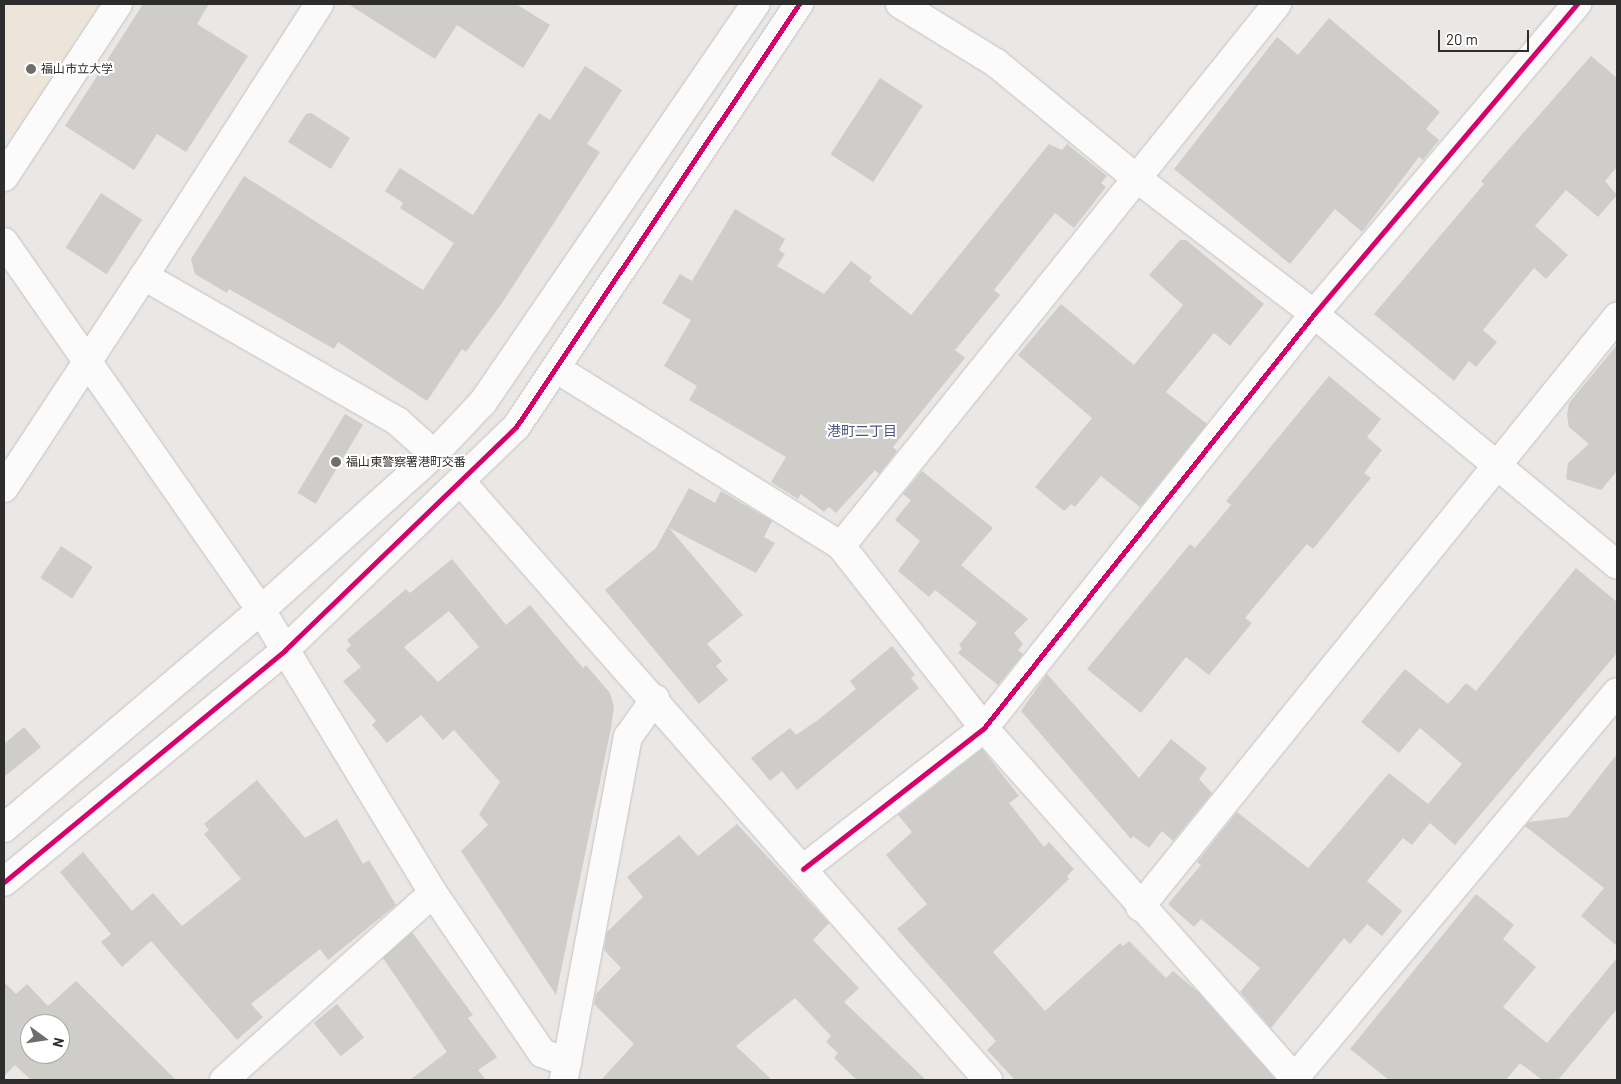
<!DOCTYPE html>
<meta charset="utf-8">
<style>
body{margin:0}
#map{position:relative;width:1621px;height:1084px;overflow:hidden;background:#eae7e4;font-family:Barlow,"Noto Sans JP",sans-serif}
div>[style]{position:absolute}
.education>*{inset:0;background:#ede5d9}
.building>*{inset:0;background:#cfcdca;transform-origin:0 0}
.roads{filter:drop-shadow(0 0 1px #c4c3c4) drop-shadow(0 0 1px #c4c3c4)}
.minor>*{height:28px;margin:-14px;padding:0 14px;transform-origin:14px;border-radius:14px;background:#fcfbfb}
.cycleway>*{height:5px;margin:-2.5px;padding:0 2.5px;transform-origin:2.5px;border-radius:2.5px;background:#d6006c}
.dots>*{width:14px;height:14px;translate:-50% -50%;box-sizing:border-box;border:2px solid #fff;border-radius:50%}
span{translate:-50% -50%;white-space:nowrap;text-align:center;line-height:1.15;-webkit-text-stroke:4px #fff;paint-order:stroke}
.poi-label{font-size:12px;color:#2d2d2d}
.left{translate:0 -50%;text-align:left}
.neighbourhood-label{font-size:14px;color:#4d577d}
.frame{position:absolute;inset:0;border:5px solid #2d2d2d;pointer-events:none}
.north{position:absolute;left:20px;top:1014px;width:50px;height:50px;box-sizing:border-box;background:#fff;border:1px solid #ababab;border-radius:50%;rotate:104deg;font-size:14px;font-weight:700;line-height:20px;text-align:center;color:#2d2d2d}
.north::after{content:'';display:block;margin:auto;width:18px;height:22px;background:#6f6e6d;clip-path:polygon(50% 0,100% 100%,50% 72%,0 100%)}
.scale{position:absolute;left:1438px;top:30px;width:91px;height:22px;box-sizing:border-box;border:2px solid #2d2d2d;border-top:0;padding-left:6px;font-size:15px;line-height:18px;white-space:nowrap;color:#2d2d2d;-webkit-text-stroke:4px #fff;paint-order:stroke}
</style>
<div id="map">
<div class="education">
<div style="clip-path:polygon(4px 4px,101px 4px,16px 134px,4px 134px)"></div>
</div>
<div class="building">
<div style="clip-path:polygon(143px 4px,209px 4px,197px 24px,248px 56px,186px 152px,157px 134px,134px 170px,65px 126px)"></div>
<div style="clip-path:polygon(348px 4px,516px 4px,550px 25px,523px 68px,457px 25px,435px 59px)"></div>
<div style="clip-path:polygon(1329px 18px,1440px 112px,1426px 129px,1439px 140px,1423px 160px,1419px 157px,1362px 232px,1335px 209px,1290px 264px,1174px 169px,1277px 37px,1298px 55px)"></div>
<div style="clip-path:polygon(1591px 56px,1617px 78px,1617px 167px,1605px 181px,1617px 195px,1598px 217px,1566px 190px,1535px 226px,1568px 255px,1546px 279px,1534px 268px,1483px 330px,1497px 342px,1476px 367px,1469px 361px,1454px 381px,1374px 314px,1484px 184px,1481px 181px)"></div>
<div style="clip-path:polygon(585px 66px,622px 90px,587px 144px,600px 152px,502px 303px,466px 352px,462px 349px,427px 401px,338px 342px,334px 349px,229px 289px,227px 293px,195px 274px,191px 259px,244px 176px,423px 290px,454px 243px,400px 208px,403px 203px,385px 191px,400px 168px,473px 215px,539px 113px,550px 120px)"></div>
<div style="left:880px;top:78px;width:51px;height:91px;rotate:33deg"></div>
<div style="clip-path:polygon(311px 113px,350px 138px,331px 169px,288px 142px,306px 114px)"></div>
<div style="clip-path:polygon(1049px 144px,1062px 150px,1067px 144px,1107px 176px,1101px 183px,1106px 187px,1074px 228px,1055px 213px,994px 290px,1000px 295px,955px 350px,965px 358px,893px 447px,897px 451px,879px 474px,875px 470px,836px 513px,829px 507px,824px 512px,801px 494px,798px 499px,771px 482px,786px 457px,689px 400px,697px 386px,664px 366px,691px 320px,662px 303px,680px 274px,692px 281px,735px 209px,785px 239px,779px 250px,785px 254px,777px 266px,824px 294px,851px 261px,872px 277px,869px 281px,911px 315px)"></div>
<div style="left:101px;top:193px;width:49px;height:65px;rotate:33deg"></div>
<div style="clip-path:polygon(1180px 240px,1186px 240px,1264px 304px,1230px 346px,1214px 333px,1166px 392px,1207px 424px,1140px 507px,1101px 476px,1075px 507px,1071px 504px,1064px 511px,1035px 487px,1092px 418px,1018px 355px,1061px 304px,1134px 365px,1183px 305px,1149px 275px)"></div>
<div style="clip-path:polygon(1617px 345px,1617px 471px,1601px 490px,1566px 479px,1568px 463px,1589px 444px,1569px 427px,1567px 415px,1569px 403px)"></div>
<div style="clip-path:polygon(1329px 376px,1381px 419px,1367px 437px,1382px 450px,1364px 473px,1371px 478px,1313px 549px,1307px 544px,1273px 584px,1245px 618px,1252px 623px,1209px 675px,1186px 657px,1141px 713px,1087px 669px,1190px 544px,1195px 548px,1231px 505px,1226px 501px)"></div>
<div style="left:345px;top:414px;width:21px;height:92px;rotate:31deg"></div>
<div style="clip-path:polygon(922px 471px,993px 528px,961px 565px,1028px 619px,1014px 633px,1023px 644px,1018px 650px,1023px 654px,998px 685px,958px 653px,962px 648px,959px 645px,977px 623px,935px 590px,929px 597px,898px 571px,920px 541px,895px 520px,911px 500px,903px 494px)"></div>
<div style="clip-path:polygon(689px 488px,715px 503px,721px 491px,772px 521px,764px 537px,775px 543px,756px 573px,669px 528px,743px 615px,707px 644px,722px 661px,716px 666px,728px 680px,699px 704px,605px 590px,656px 548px)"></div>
<div style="left:61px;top:546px;width:38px;height:38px;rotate:33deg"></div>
<div style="clip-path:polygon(evenodd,452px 559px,506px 625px,530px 605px,583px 668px,586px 665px,610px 693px,614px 707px,611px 728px,556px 995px,461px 851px,488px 825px,479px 814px,500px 782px,454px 730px,443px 740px,421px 715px,387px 743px,372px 725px,376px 721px,343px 681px,361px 667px,346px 650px,351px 645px,347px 640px,406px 589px,410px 593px,452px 559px,449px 611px,479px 647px,438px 682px,404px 647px,449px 611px)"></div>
<div style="clip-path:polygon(1576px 568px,1617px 602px,1617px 653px,1455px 845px,1430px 823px,1412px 845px,1403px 838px,1367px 881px,1402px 911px,1382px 936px,1367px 924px,1350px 944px,1344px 938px,1271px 1028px,1240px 992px,1260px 968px,1201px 919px,1194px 927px,1168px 904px,1201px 865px,1197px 862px,1237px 812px,1308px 868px,1389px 773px,1428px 804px,1462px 764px,1420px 728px,1399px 753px,1361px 722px,1405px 669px,1448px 704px,1466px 683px,1476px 691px)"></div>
<div style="clip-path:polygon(892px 646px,915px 675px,911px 678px,919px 688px,797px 790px,782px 771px,770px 781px,751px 758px,790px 728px,796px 735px,818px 720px,856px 689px,850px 681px)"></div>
<div style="clip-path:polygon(1047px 674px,1139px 778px,1171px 739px,1207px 768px,1199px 779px,1212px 793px,1173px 841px,1162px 831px,1149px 848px,1133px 836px,1131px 839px,1021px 711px)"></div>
<div style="clip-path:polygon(24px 727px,41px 747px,4px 777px,4px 744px)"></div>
<div style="clip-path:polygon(982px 749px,1019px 796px,1009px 803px,1044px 847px,1049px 842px,1074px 869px,1067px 876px,1069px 879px,993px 952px,1045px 1011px,1120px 943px,1123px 946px,1129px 941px,1166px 978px,1173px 971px,1197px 991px,1276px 1080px,1015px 1080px,987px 1050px,996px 1041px,897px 929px,927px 904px,886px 855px,912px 832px,898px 815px)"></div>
<div style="clip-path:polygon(1617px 754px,1617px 946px,1581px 916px,1604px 888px,1525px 826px,1529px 822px,1568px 817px)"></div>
<div style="clip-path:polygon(257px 780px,305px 838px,337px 819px,363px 864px,369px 860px,396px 905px,328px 960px,320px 949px,251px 1004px,263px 1017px,237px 1040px,151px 941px,122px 967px,101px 942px,111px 934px,60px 872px,83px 852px,132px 911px,153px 893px,182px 926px,241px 879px,204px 834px,209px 830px,204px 824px)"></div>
<div style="clip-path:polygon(737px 824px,829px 923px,813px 940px,859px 988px,844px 1002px,926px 1080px,857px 1080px,834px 1058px,838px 1053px,826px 1042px,831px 1036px,795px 998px,736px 1046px,772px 1080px,601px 1080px,634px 1044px,594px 1004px,596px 994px,621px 968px,604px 950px,607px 932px,643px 897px,627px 877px,679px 835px,698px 856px)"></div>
<div style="clip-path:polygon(1476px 894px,1514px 925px,1503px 939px,1536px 967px,1503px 1007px,1547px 1043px,1617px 958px,1617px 1009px,1558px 1080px,1542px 1080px,1520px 1063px,1506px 1080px,1389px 1080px,1350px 1049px)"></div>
<div style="clip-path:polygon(412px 932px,473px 1015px,468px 1018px,497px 1057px,478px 1070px,486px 1080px,410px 1080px,447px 1052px,383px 958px)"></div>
<div style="clip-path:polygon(evenodd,76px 981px,176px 1080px,31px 1080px,15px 1065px,4px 1076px,4px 982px,16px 994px,27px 984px,48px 1006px,76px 981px,30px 1024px,60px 1024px,60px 1054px,30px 1054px,30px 1024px)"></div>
<div style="left:337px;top:1004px;width:43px;height:30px;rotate:51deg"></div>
</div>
<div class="roads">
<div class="minor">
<div style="left:900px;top:4px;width:113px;rotate:31.6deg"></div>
<div style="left:996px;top:63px;width:180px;rotate:39.4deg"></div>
<div style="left:1135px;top:177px;width:225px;rotate:37.4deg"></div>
<div style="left:1314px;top:314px;width:393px;rotate:39.6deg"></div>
<div style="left:4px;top:177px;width:207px;rotate:-56.6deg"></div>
<div style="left:4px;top:242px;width:449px;rotate:55.1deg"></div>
<div style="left:261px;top:610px;width:331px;rotate:58.7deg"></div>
<div style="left:433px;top:893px;width:194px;rotate:55.7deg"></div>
<div style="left:542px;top:1053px;width:27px;rotate:20deg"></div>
<div style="left:144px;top:276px;width:323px;rotate:-57.2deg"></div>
<div style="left:557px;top:369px;width:335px;rotate:31.9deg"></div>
<div style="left:841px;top:546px;width:231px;rotate:51.8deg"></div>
<div style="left:984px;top:728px;width:471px;rotate:48.4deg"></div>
<div style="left:462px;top:483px;width:796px;rotate:48.62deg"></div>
<div style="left:4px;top:488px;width:254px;rotate:-56.6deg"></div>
<div style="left:144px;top:276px;width:292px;rotate:29.8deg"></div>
<div style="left:397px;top:421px;width:50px;rotate:41.7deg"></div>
<div style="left:841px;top:546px;width:696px;rotate:-51.19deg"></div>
<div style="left:4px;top:828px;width:337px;rotate:-40.3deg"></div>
<div style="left:261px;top:610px;width:233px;rotate:-42deg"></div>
<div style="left:434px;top:454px;width:71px;rotate:-46.7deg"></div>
<div style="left:483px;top:402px;width:483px;rotate:-55.6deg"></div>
<div style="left:803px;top:869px;width:229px;rotate:-37.9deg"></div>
<div style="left:984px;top:728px;width:529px;rotate:-51.44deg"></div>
<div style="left:1314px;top:314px;width:407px;rotate:-49.7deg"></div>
<div style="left:4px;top:882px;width:364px;rotate:-39.5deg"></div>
<div style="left:285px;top:650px;width:321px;rotate:-44deg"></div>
<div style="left:516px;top:427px;width:509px;rotate:-56.22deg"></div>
<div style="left:1140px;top:907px;width:759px;rotate:-51.05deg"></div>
<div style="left:564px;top:1078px;width:347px;rotate:-79.4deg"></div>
<div style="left:628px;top:737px;width:47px;rotate:-54.6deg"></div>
<div style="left:224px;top:1080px;width:280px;rotate:-41.8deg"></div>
<div style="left:1293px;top:1080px;width:505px;rotate:-50.14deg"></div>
</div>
</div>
<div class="cycleway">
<div style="left:803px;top:869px;width:229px;rotate:-37.9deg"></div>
<div style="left:984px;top:728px;width:529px;rotate:-51.44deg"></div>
<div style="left:1314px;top:314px;width:407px;rotate:-49.7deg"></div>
<div style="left:4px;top:882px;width:364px;rotate:-39.5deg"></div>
<div style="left:285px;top:650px;width:321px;rotate:-44deg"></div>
<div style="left:516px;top:427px;width:509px;rotate:-56.22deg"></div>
</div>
<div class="dots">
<div style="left:31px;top:69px;background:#6f6e6d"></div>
<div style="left:336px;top:462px;background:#6f6e6d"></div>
</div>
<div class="poi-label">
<span class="left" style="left:41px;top:69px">福山市立大学</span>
<span class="left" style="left:346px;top:462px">福山東警察署港町交番</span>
</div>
<div class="neighbourhood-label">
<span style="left:862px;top:431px">港町二丁目</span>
</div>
<div class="frame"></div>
<div class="north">N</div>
<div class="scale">20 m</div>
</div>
